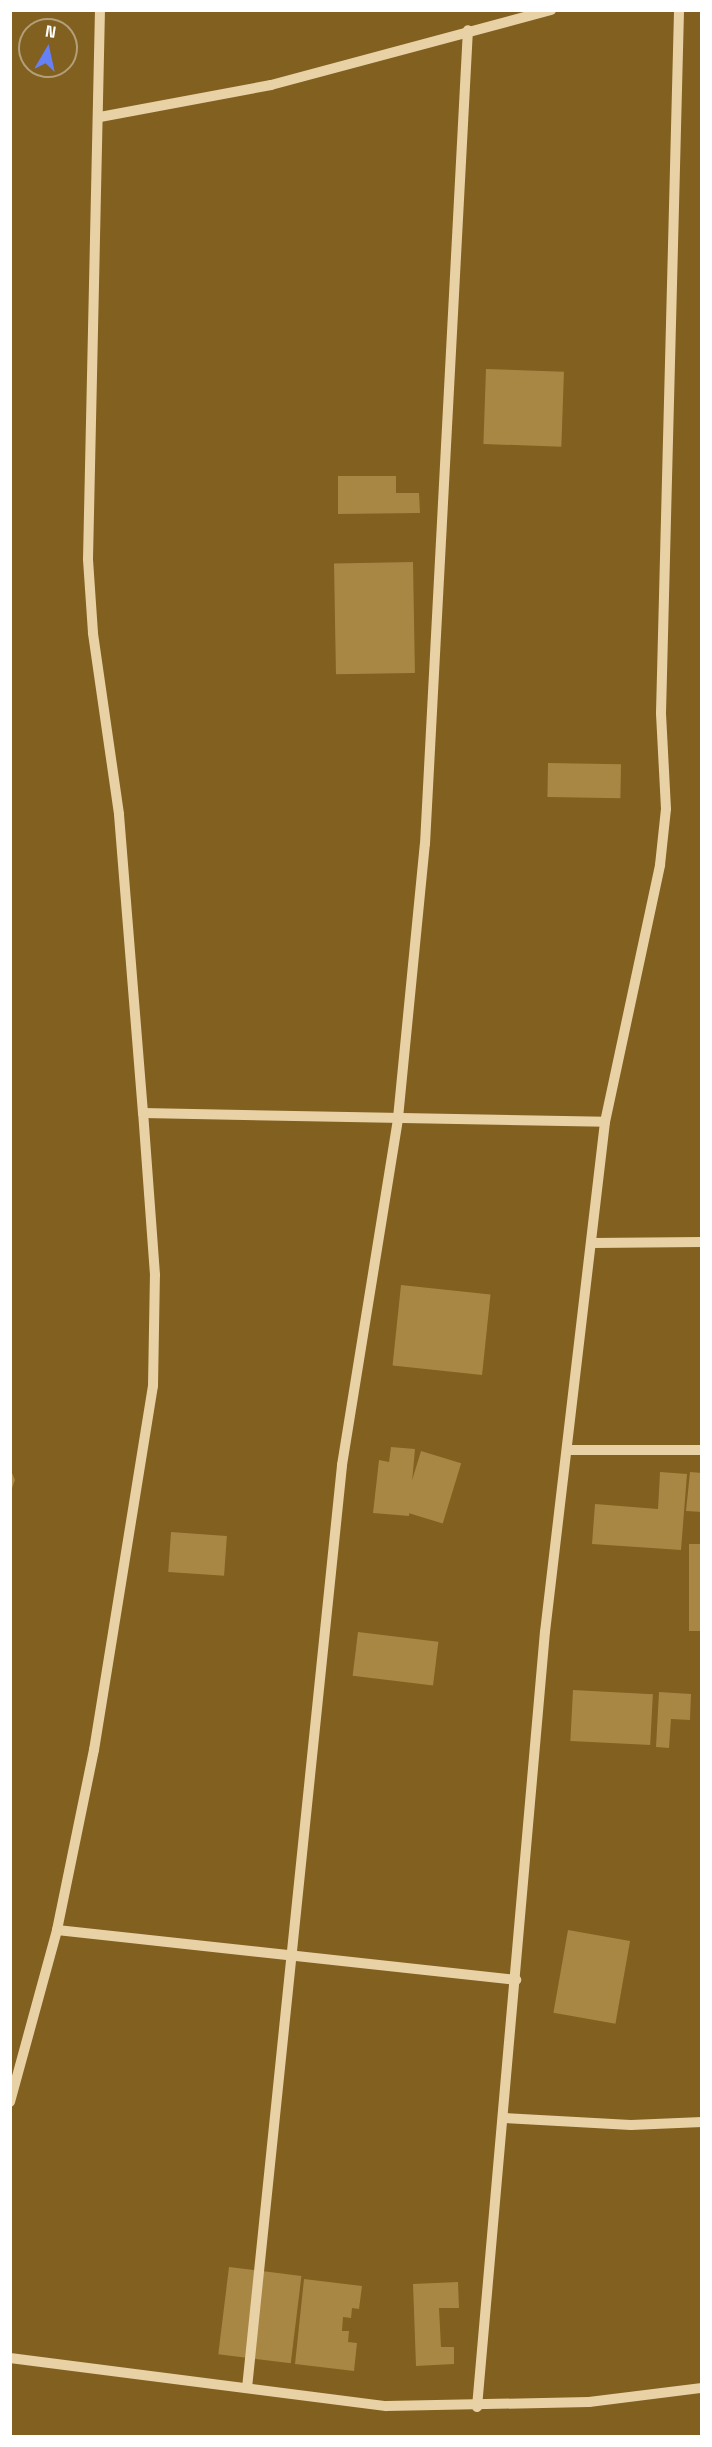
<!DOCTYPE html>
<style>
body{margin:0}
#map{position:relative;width:712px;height:2447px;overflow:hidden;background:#816020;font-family:"Space Grotesk",sans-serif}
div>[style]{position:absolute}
.building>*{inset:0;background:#a88644;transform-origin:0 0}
.minor>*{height:10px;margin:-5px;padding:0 5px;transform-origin:5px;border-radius:5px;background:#e8d1a5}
span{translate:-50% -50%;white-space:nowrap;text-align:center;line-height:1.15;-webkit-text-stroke:5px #816020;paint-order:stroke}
.frame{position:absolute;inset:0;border:12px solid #fff;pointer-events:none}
.north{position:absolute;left:18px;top:18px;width:60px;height:60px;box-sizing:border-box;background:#816020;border:2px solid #b3a079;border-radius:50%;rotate:9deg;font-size:16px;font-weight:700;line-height:24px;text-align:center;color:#fff}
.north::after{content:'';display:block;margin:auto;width:21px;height:27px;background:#6681f6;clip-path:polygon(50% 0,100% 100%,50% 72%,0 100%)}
</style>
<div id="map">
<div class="building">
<div style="left:486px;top:369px;width:78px;height:75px;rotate:2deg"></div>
<div style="clip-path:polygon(338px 476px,396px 476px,396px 493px,419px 493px,420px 513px,338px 514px)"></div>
<div style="left:413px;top:562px;width:111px;height:79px;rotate:89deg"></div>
<div style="left:548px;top:763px;width:73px;height:34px;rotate:1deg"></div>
<div style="left:401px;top:1285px;width:90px;height:81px;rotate:6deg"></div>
<div style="clip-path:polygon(391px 1447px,415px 1449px,409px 1516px,373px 1513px,379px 1460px,389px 1462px)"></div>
<div style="left:421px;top:1451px;width:42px;height:63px;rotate:17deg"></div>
<div style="clip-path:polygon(10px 1468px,15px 1480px,11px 1491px,10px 1491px)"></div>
<div style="clip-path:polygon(660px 1472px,687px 1474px,681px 1550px,592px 1544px,595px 1504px,658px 1509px)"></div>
<div style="clip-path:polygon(690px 1472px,702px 1473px,702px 1512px,686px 1511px)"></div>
<div style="left:171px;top:1532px;width:56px;height:40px;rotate:4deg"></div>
<div style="left:689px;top:1544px;width:13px;height:87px"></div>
<div style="left:358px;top:1632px;width:81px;height:44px;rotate:7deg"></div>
<div style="left:573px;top:1690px;width:80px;height:51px;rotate:3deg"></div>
<div style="clip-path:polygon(659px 1692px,691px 1694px,690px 1720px,671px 1719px,669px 1748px,656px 1747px)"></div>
<div style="left:568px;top:1930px;width:63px;height:84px;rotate:10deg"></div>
<div style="left:229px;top:2267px;width:73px;height:88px;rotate:7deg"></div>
<div style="clip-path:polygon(304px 2279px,362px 2286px,359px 2309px,352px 2308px,351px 2318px,343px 2317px,342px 2331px,349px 2331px,348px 2342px,357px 2343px,354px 2371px,295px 2364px)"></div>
<div style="clip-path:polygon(458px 2282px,459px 2308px,439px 2308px,441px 2347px,454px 2347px,454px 2364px,416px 2366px,413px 2284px)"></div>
</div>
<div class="minor">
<div style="left:100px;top:117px;width:174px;rotate:-10.6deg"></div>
<div style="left:271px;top:85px;width:290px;rotate:-15deg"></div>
<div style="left:143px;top:1113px;width:462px;rotate:1.1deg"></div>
<div style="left:592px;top:1243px;width:110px;rotate:-0.5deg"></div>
<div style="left:568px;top:1450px;width:134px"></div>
<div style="left:57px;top:1930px;width:462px;rotate:6.2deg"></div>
<div style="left:10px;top:2102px;width:178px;rotate:-74.7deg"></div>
<div style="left:57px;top:1930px;width:184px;rotate:-78.4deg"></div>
<div style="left:94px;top:1750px;width:369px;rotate:-80.8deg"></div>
<div style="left:153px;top:1386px;width:111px;rotate:-89deg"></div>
<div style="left:155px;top:1275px;width:162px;rotate:-94.2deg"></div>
<div style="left:143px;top:1113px;width:300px;rotate:-94.6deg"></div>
<div style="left:119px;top:814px;width:183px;rotate:-98.2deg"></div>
<div style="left:93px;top:633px;width:74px;rotate:-93.9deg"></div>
<div style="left:88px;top:559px;width:549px;rotate:-88.75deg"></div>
<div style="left:504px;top:2118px;width:127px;rotate:3.2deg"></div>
<div style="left:631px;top:2125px;width:71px;rotate:-2.4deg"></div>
<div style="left:10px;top:2358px;width:379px;rotate:7.3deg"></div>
<div style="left:386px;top:2406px;width:203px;rotate:-1.1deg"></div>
<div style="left:589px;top:2402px;width:114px;rotate:-7.1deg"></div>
<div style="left:247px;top:2388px;width:928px;rotate:-84.12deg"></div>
<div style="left:342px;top:1465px;width:351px;rotate:-80.8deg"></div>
<div style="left:398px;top:1118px;width:275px;rotate:-84.4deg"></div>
<div style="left:425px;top:844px;width:815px;rotate:-86.98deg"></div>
<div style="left:477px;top:2407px;width:778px;rotate:-84.99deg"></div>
<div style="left:545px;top:1632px;width:514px;rotate:-83.29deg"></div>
<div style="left:605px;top:1122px;width:263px;rotate:-77.9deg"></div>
<div style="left:660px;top:865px;width:56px;rotate:-83.9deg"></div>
<div style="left:666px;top:809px;width:96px;rotate:-93deg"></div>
<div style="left:661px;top:713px;width:703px;rotate:-88.53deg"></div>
</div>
<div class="frame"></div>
<div class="north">N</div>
</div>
